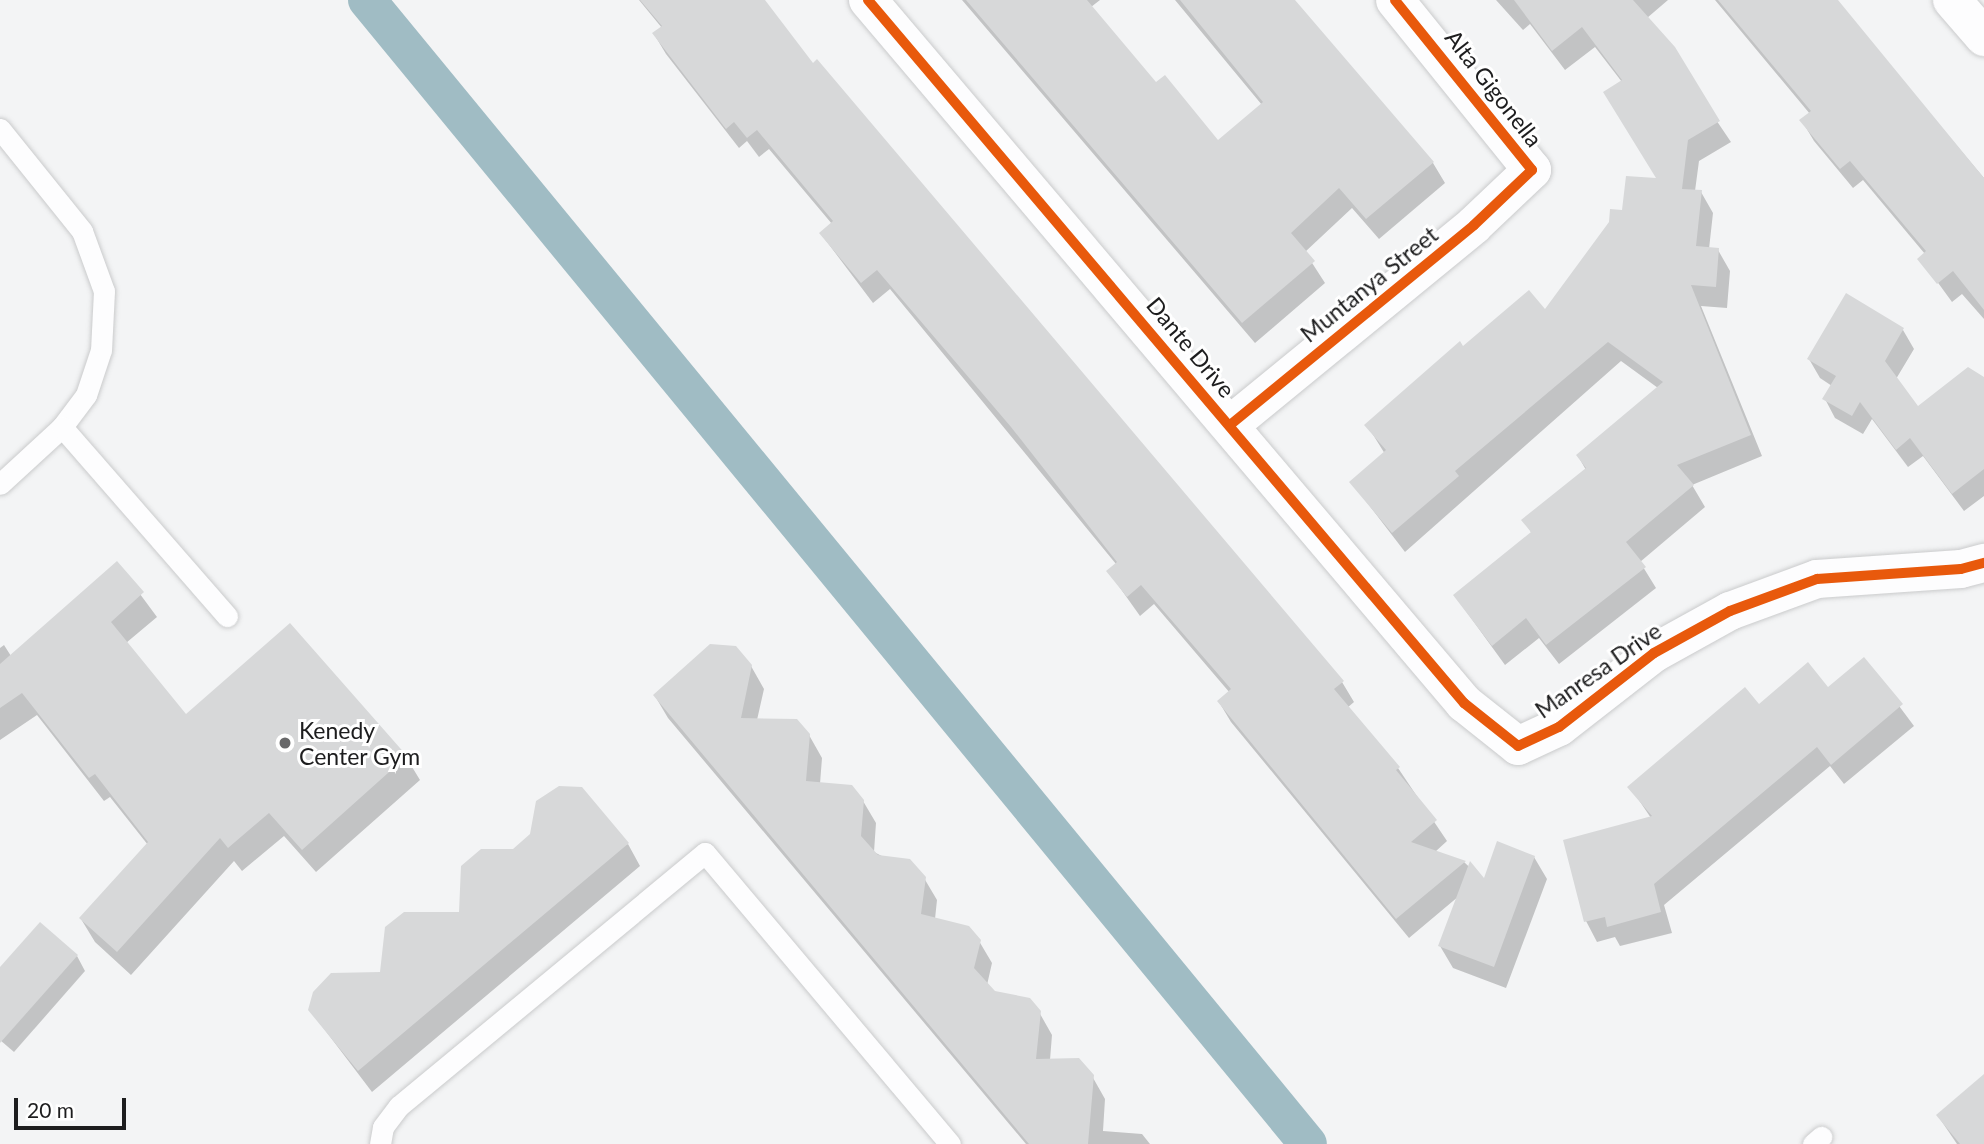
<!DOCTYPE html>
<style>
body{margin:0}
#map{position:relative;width:1984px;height:1144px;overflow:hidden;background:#f3f4f5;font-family:Lato,sans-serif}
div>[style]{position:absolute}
.shadow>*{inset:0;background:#0003}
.canal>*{height:38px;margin:-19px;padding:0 19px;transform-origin:19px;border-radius:19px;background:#a0bcc4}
.building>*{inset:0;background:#d7d8d9}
.roads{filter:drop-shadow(0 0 2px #cacbcc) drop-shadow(0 0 2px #cacbcc)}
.service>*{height:21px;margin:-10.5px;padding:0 10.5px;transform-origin:10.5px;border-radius:10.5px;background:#fdfdfe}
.minor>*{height:38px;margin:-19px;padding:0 19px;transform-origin:19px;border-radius:19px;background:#fdfdfe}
.cycleway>*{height:10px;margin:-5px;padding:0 5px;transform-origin:5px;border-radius:5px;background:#e8590c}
.dots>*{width:19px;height:19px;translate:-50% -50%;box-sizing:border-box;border:4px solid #fff;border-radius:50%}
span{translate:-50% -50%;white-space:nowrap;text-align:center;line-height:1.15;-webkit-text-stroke:6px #fff;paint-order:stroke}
.street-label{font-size:23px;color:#1d1d1e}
.poi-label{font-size:23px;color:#1d1d1e}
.left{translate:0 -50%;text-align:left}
.scale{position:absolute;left:14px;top:1098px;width:112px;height:32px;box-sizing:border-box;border:4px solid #1d1d1e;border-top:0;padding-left:9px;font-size:21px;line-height:24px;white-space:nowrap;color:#1d1d1e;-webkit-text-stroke:5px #fff;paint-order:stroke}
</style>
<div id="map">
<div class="shadow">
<div style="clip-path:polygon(639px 0,763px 0,812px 65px,1342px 682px,1354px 702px,1347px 708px,1398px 768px,1447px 841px,1435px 852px,1464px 862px,1484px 881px,1534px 857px,1547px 879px,1506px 988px,1453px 968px,1440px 946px,1459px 896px,1409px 938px,1231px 722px,1219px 702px,1230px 693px,1154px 604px,1140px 616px,1108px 571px,1116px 564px,890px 289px,873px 303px,821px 234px,832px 224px,769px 149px,759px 157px,747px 141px,739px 148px,666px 54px,654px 34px,662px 28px)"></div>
<div style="clip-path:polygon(962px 0,1100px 0,1091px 7px,1156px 84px,1218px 142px,1262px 105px,1175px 0,1294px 0,1433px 163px,1445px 183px,1379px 239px,1352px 208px,1305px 252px,1325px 283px,1255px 343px)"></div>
<div style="clip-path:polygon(1496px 0,1668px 0,1647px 18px,1731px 142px,1699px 161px,1695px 191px,1701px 192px,1713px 213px,1709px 249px,1718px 250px,1730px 271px,1727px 308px,1701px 306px,1762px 456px,1692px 485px,1705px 507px,1640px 562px,1656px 588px,1559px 664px,1539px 638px,1505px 665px,1455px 596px,1532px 534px,1524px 520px,1586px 470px,1578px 456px,1658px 388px,1621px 361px,1405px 552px,1352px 483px,1385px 454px,1367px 425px,1463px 348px,1545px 311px,1624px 211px,1658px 180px,1622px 82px,1595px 47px,1565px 70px,1530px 24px,1523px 30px)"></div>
<div style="clip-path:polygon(1715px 0,1834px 0,1984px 178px,1984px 319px,1962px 294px,1952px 302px,1920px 258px,1925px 254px,1863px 180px,1853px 188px,1814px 141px,1802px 121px,1810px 114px)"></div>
<div style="clip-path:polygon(1903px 330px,1914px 349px,1896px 379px,1918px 408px,1984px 420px,1984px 496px,1964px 511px,1923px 456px,1908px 467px,1872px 419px,1863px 434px,1835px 418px,1825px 399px,1832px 386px,1820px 378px,1809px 359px)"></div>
<div style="clip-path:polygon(117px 563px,157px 617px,126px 643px,185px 716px,406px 757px,420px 780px,316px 872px,284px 836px,242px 871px,234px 861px,131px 975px,95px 942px,81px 919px,148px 845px,110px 797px,104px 801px,37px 715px,0 740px,0 648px,4px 645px,11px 656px)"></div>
<div style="clip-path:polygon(1864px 659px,1914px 726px,1844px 784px,1830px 766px,1664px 905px,1672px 933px,1620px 946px,1615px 937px,1597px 942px,1586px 921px,1651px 818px,1630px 787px,1759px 706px,1828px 690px)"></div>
<div style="clip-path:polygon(751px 666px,764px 689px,757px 720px,809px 735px,822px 758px,820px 784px,863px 801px,876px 823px,874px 852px,924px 878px,937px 900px,935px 919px,979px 941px,992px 963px,987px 985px,994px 993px,1039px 1012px,1052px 1035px,1050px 1060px,1092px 1076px,1105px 1099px,1103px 1131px,1142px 1134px,1150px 1144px,1026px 1144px,668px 718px,655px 696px)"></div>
<div style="clip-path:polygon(628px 844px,640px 866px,372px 1092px,309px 1009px,382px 973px,460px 914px)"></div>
<div style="clip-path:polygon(77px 956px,85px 971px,14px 1052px,0 1040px,0 970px)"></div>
<div style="clip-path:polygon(1984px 1076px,1984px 1144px,1957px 1144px,1938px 1116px)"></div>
</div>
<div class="canal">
<div style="left:367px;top:0;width:1481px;rotate:50.56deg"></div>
</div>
<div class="building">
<div style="clip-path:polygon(640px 0,765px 0,813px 63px,817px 59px,1344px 681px,1334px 689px,1400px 767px,1396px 770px,1437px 820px,1411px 842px,1466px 861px,1396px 919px,1217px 701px,1231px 689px,1141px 585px,1127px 597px,1106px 571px,1117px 562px,1011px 427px,877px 270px,861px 283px,819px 233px,833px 221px,757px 130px,747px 138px,734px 122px,726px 129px,652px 33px,662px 26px)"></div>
<div style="clip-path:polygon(966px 0,1087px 0,1156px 82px,1165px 75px,1218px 140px,1263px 102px,1180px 0,1295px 0,1434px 162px,1366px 219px,1339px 188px,1291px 233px,1315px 261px,1242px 323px)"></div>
<div style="clip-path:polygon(1514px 0,1633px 0,1675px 47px,1720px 121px,1688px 140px,1682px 189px,1702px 190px,1696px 246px,1719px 248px,1716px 287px,1691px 285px,1751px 435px,1677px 465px,1694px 485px,1626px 542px,1646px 567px,1546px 645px,1526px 618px,1492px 646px,1453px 595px,1531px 532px,1521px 520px,1586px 468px,1576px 455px,1663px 382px,1608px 342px,1455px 471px,1459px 476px,1392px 533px,1349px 482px,1386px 450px,1364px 425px,1460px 341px,1463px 346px,1529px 290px,1545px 309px,1609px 222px,1610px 209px,1622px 210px,1626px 176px,1656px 178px,1603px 92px,1622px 80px,1582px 27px,1552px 51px)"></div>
<div style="clip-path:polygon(1718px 0,1838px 0,1984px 178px,1984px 310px,1953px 271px,1937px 284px,1917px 259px,1926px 251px,1850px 161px,1840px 169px,1799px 120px,1811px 111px)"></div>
<div style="clip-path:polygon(1846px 293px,1904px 328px,1885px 361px,1918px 406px,1968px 367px,1984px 377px,1984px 469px,1952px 494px,1910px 438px,1896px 450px,1860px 402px,1852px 416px,1822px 399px,1836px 376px,1807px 359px)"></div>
<div style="clip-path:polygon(117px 561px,144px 592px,111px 622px,186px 714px,290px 623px,407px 756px,302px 850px,269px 813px,228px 848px,220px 838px,117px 952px,79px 918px,148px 842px,95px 774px,89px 778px,22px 693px,0 708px,0 664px)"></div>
<div style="clip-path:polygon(710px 644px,736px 646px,752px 665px,741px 718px,797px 719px,810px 734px,806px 781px,852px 785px,864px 800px,861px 836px,878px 855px,910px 859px,926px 877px,921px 914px,969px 926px,981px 940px,974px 968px,995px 991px,1030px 998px,1041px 1011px,1036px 1059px,1079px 1058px,1094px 1075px,1088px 1144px,1029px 1144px,653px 695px)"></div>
<div style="clip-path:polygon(1864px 657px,1903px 704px,1831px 765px,1817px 747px,1654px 884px,1661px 912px,1607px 927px,1605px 917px,1584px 922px,1563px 840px,1652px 816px,1627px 787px,1745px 687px,1759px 704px,1808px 662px,1828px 687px)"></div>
<div style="clip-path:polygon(559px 786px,582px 787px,629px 843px,358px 1071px,308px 1010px,313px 992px,331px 973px,380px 972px,385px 927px,404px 912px,459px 912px,461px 866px,481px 849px,513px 849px,530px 834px,536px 801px)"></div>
<div style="clip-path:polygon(1497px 841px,1535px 856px,1494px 967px,1438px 946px,1470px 861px,1484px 878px)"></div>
<div style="clip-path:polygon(40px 922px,78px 955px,0 1043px,0 967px)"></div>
<div style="clip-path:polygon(1984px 1074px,1984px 1144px,1960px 1144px,1936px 1115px)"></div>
</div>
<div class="roads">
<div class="service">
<div style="left:0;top:129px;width:131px;rotate:51.2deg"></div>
<div style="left:82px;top:231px;width:64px;rotate:69.9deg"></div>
<div style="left:104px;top:291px;width:59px;rotate:92.9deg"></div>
<div style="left:101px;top:350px;width:47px;rotate:108.4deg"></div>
<div style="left:86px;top:395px;width:40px;rotate:127deg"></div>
<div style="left:62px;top:427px;width:84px;rotate:137.4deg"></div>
<div style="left:62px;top:427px;width:251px;rotate:48.9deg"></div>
<div style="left:380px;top:1144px;width:17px;rotate:-80deg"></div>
<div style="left:383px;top:1127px;width:26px;rotate:-53deg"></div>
<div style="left:399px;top:1106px;width:397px;rotate:-39.6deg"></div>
<div style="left:705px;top:853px;width:380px;rotate:49.9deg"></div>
<div style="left:1813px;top:1144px;width:11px;rotate:-41deg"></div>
</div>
<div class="minor">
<div style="left:868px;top:0;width:922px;rotate:49.71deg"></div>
<div style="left:1464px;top:703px;width:69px;rotate:38.5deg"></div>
<div style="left:1518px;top:746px;width:45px;rotate:-24.9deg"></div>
<div style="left:1559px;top:727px;width:120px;rotate:-37.9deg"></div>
<div style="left:1654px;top:653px;width:87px;rotate:-28.9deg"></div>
<div style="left:1730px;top:611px;width:93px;rotate:-20.2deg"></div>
<div style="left:1817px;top:579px;width:144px;rotate:-4deg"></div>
<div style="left:1961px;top:569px;width:24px;rotate:-15deg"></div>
<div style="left:1952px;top:0;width:49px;rotate:49.1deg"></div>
<div style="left:1230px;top:425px;width:315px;rotate:-39.3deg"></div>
<div style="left:1474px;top:225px;width:80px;rotate:-43.5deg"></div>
<div style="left:1532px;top:170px;width:218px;rotate:-128.9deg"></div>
</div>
</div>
<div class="cycleway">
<div style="left:868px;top:0;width:922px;rotate:49.71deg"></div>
<div style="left:1464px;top:703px;width:69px;rotate:38.5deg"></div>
<div style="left:1518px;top:746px;width:45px;rotate:-24.9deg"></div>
<div style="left:1559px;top:727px;width:120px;rotate:-37.9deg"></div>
<div style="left:1654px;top:653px;width:87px;rotate:-28.9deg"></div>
<div style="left:1730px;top:611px;width:93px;rotate:-20.2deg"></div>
<div style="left:1817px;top:579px;width:144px;rotate:-4deg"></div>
<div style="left:1961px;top:569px;width:24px;rotate:-15deg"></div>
<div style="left:1230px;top:425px;width:315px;rotate:-39.3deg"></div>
<div style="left:1474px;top:225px;width:80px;rotate:-43.5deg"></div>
<div style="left:1532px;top:170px;width:218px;rotate:-128.9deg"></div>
</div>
<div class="dots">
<div style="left:285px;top:743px;background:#686869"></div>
</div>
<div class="street-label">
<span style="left:1494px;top:88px;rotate:52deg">Alta Gigonella</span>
<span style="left:1369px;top:284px;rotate:-39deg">Muntanya Street</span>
<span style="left:1191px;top:347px;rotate:50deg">Dante Drive</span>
<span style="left:1598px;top:670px;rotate:-35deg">Manresa Drive</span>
</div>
<div class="poi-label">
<span class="left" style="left:299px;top:743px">Kenedy<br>Center Gym</span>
</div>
<div class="scale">20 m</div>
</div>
